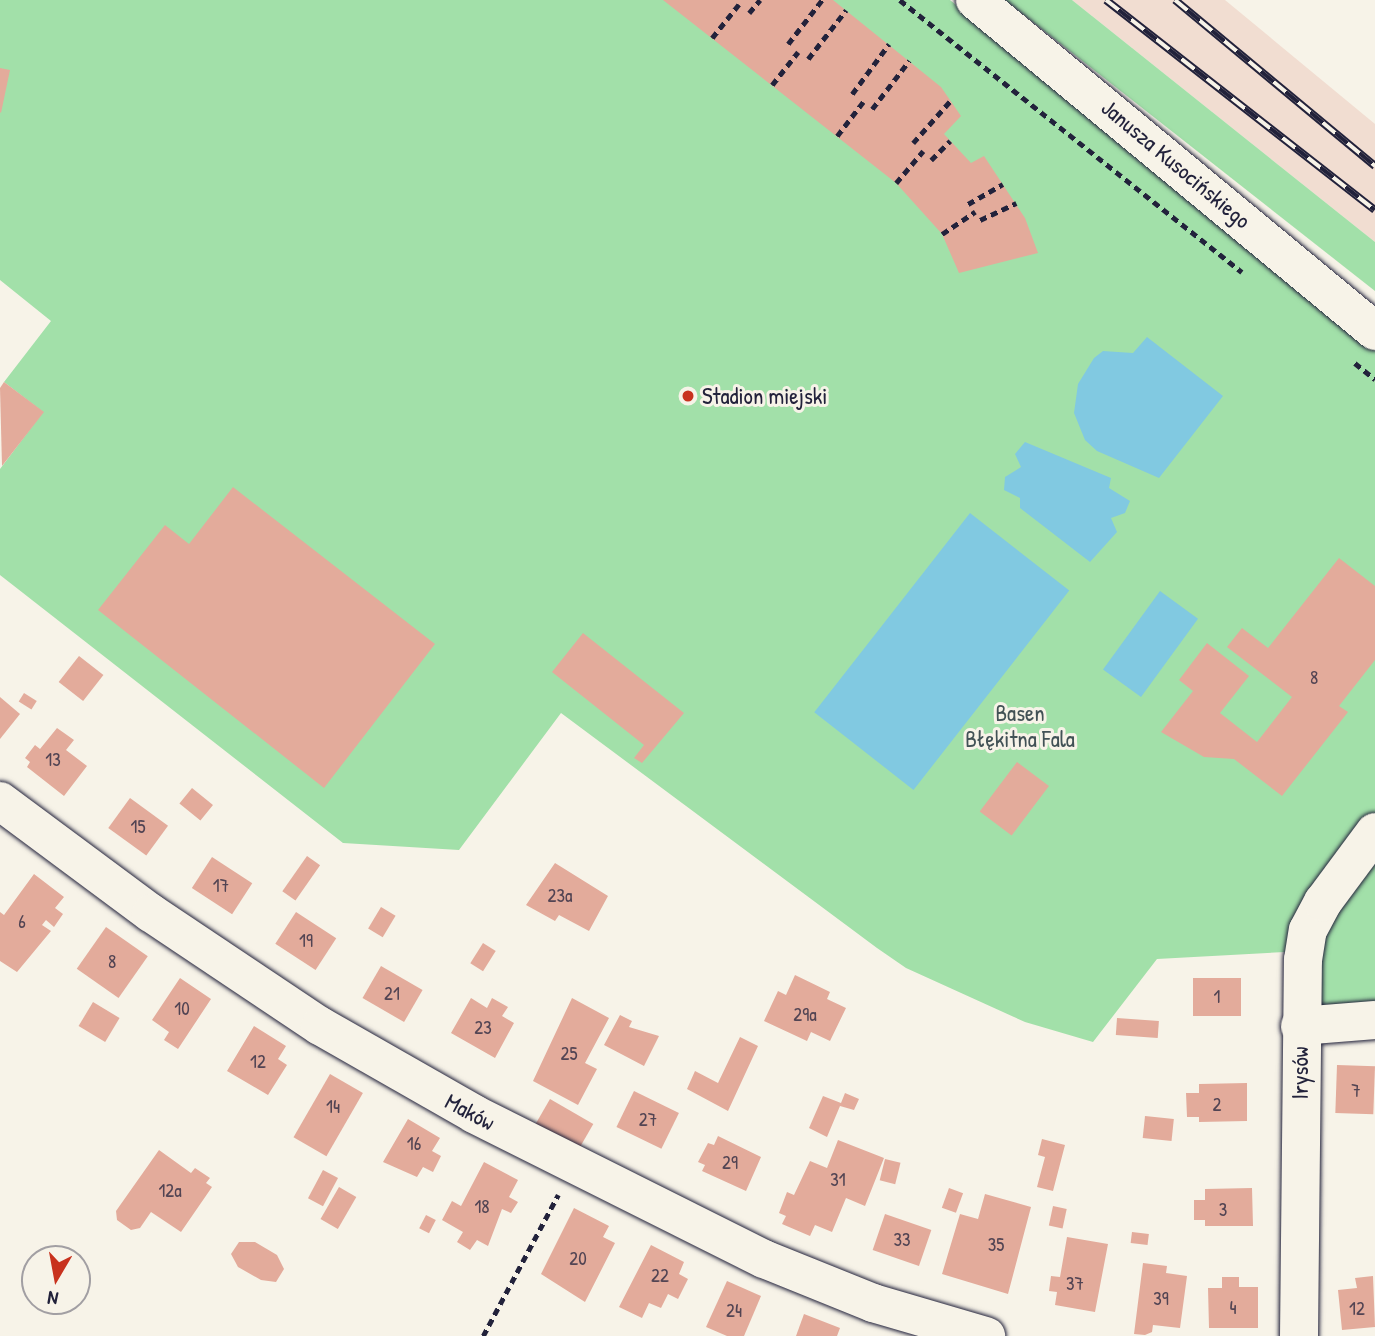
<!DOCTYPE html>
<meta charset="utf-8">
<style>
body{margin:0}
#map{position:relative;width:1375px;height:1336px;overflow:hidden;background:#f7f3e8;font-family:"Patrick Hand",sans-serif}
div>[style]{position:absolute}
.built>*{inset:0;background:#f1ddd1}
.green>*{inset:0;background:#a2e0a9}
.water>*{inset:0;background:#81c9e1;transform-origin:0 0}
.building>*{inset:0;background:#e3ab9b;transform-origin:0 0}
.path>*{height:4.5px;margin-top:-2.25px;transform-origin:0;background:repeating-linear-gradient(90deg,#22223b 0 7px,transparent 0 12px)}
.roads{filter:drop-shadow(0 0 2px #22223b) drop-shadow(0 0 2px #22223b)}
.minor>*{height:38px;margin:-19px;padding:0 19px;transform-origin:19px;border-radius:19px;background:#f7f3e8}
.rail>*{height:8px;margin-top:-4px;transform-origin:0;background:repeating-linear-gradient(90deg,#f7f3e8 0 16px,#22223b 0 32px);box-sizing:border-box;border-block:2px solid #22223b}
.dots>*{width:19px;height:19px;translate:-50% -50%;box-sizing:border-box;border:4px solid #f7f3e8;border-radius:50%}
span{translate:-50% -50%;white-space:nowrap;text-align:center;line-height:1.15;-webkit-text-stroke:6px #f7f3e8;paint-order:stroke}
.number-label{font-size:19px;color:#524453}
.number-label span{-webkit-text-stroke-width:0}
.street-label{font-size:23px;color:#22223b}
.poi-label{font-size:23px;color:#22223b}
.left{translate:0 -50%;text-align:left}
.park-label{font-size:23px;color:#425256}
.north{position:absolute;left:21px;top:1245px;width:70px;height:70px;box-sizing:border-box;background:#f7f3e8;border:2px solid #a29fa3;border-radius:50%;rotate:190deg;font-size:19px;font-weight:700;line-height:28px;text-align:center;color:#22223b}
.north::after{content:'';display:block;margin:auto;width:24px;height:32px;background:#c8321e;clip-path:polygon(50% 0,100% 100%,50% 72%,0 100%)}
</style>
<div id="map">
<div class="built">
<div style="clip-path:polygon(1072px 0,1225px 0,1375px 124px,1375px 242px)"></div>
</div>
<div class="green">
<div style="clip-path:polygon(0 0,950px 0,1375px 351px,1375px 1020px,1300px 1026px,1304px 951px,1157px 959px,1093px 1042px,1025px 1022px,906px 968px,877px 948px,561px 713px,459px 850px,343px 843px,0 575px,0 469px,43px 412px,4px 382px,51px 321px,0 280px)"></div>
<div style="clip-path:polygon(1005px 0,1072px 0,1375px 242px,1375px 291px)"></div>
</div>
<div class="water">
<div style="clip-path:polygon(1147px 337px,1223px 396px,1159px 478px,1097px 451px,1085px 440px,1074px 413px,1078px 384px,1094px 358px,1103px 351px,1133px 353px)"></div>
<div style="clip-path:polygon(1025px 442px,1111px 478px,1109px 488px,1130px 501px,1125px 513px,1111px 518px,1117px 532px,1090px 562px,1020px 508px,1020px 498px,1004px 490px,1005px 477px,1021px 467px,1015px 454px)"></div>
<div style="left:970px;top:513px;width:126px;height:253px;rotate:38deg"></div>
<div style="left:1160px;top:591px;width:47px;height:97px;rotate:36deg"></div>
</div>
<div class="building">
<div style="clip-path:polygon(663px 0,833px 0,941px 87px,961px 116px,944px 134px,971px 163px,984px 156px,1025px 218px,1038px 253px,959px 273px,942px 234px,896px 183px)"></div>
<div style="clip-path:polygon(0 68px,10px 70px,1px 113px,0 112px)"></div>
<div style="clip-path:polygon(4px 382px,44px 412px,2px 466px,0 388px)"></div>
<div style="clip-path:polygon(233px 487px,435px 644px,324px 788px,98px 610px,165px 525px,189px 544px)"></div>
<div style="clip-path:polygon(1339px 558px,1375px 586px,1375px 660px,1339px 706px,1348px 712px,1282px 796px,1234px 759px,1204px 757px,1161px 732px,1193px 691px,1179px 680px,1207px 643px,1249px 676px,1220px 713px,1257px 742px,1292px 697px,1227px 647px,1242px 628px,1268px 648px)"></div>
<div style="clip-path:polygon(583px 633px,684px 713px,642px 763px,634px 758px,644px 745px,552px 672px)"></div>
<div style="left:79px;top:656px;width:31px;height:33px;rotate:38deg"></div>
<div style="left:24px;top:693px;width:15px;height:10px;rotate:32deg"></div>
<div style="clip-path:polygon(0 697px,20px 714px,0 739px)"></div>
<div style="clip-path:polygon(57px 728px,74px 740px,66px 750px,87px 766px,64px 796px,27px 767px,30px 762px,25px 758px,35px 745px,40px 749px)"></div>
<div style="left:1017px;top:762px;width:40px;height:62px;rotate:37deg"></div>
<div style="left:192px;top:788px;width:27px;height:20px;rotate:39deg"></div>
<div style="left:130px;top:798px;width:47px;height:37px;rotate:36deg"></div>
<div style="left:307px;top:856px;width:16px;height:43px;rotate:35deg"></div>
<div style="left:212px;top:857px;width:48px;height:37px;rotate:33deg"></div>
<div style="clip-path:polygon(555px 863px,608px 896px,589px 931px,559px 915px,555px 921px,526px 905px)"></div>
<div style="clip-path:polygon(34px 874px,64px 897px,55px 908px,63px 914px,54px 927px,46px 920px,42px 925px,51px 931px,17px 972px,0 961px,0 912px,4px 915px)"></div>
<div style="left:381px;top:907px;width:17px;height:25px;rotate:31deg"></div>
<div style="left:296px;top:912px;width:48px;height:38px;rotate:33deg"></div>
<div style="left:106px;top:927px;width:51px;height:51px;rotate:35deg"></div>
<div style="left:483px;top:943px;width:15px;height:24px;rotate:32deg"></div>
<div style="left:381px;top:966px;width:48px;height:37px;rotate:30deg"></div>
<div style="clip-path:polygon(795px 975px,830px 992px,827px 999px,846px 1008px,830px 1041px,811px 1032px,807px 1041px,764px 1021px,778px 991px,786px 995px)"></div>
<div style="clip-path:polygon(180px 978px,211px 999px,178px 1049px,164px 1040px,169px 1032px,152px 1020px)"></div>
<div style="left:1193px;top:978px;width:48px;height:38px"></div>
<div style="clip-path:polygon(471px 998px,487px 1008px,492px 998px,508px 1007px,502px 1016px,514px 1023px,495px 1058px,451px 1033px)"></div>
<div style="clip-path:polygon(572px 998px,609px 1018px,585px 1063px,597px 1069px,578px 1105px,533px 1081px)"></div>
<div style="left:93px;top:1002px;width:31px;height:28px;rotate:31deg"></div>
<div style="clip-path:polygon(620px 1015px,632px 1021px,629px 1027px,659px 1036px,644px 1066px,604px 1045px)"></div>
<div style="left:1117px;top:1018px;width:42px;height:17px;rotate:4deg"></div>
<div style="clip-path:polygon(254px 1026px,286px 1046px,278px 1059px,287px 1065px,268px 1095px,227px 1071px)"></div>
<div style="clip-path:polygon(740px 1037px,758px 1046px,728px 1111px,687px 1089px,695px 1071px,718px 1083px)"></div>
<div style="left:1337px;top:1065px;width:38px;height:48px;rotate:2deg"></div>
<div style="left:330px;top:1074px;width:38px;height:73px;rotate:30deg"></div>
<div style="clip-path:polygon(1247px 1083px,1247px 1121px,1199px 1122px,1199px 1117px,1187px 1117px,1186px 1093px,1199px 1093px,1199px 1084px)"></div>
<div style="left:634px;top:1091px;width:50px;height:40px;rotate:26deg"></div>
<div style="clip-path:polygon(845px 1093px,859px 1099px,854px 1110px,840px 1106px,827px 1137px,809px 1128px,823px 1096px,841px 1103px)"></div>
<div style="left:550px;top:1099px;width:50px;height:30px;rotate:30deg"></div>
<div style="left:1145px;top:1116px;width:29px;height:22px;rotate:6deg"></div>
<div style="clip-path:polygon(408px 1119px,440px 1138px,432px 1151px,441px 1156px,433px 1172px,423px 1167px,417px 1177px,383px 1162px)"></div>
<div style="clip-path:polygon(718px 1136px,761px 1157px,746px 1191px,702px 1171px,705px 1165px,698px 1162px,708px 1143px,714px 1145px)"></div>
<div style="clip-path:polygon(1042px 1139px,1065px 1145px,1053px 1191px,1037px 1187px,1045px 1157px,1038px 1155px)"></div>
<div style="clip-path:polygon(838px 1140px,884px 1158px,865px 1206px,846px 1198px,832px 1232px,815px 1225px,810px 1236px,782px 1224px,786px 1216px,779px 1213px,787px 1192px,794px 1195px,810px 1161px,827px 1168px)"></div>
<div style="clip-path:polygon(159px 1150px,191px 1173px,195px 1168px,210px 1178px,206px 1183px,212px 1187px,181px 1232px,151px 1212px,140px 1228px,131px 1230px,117px 1220px,116px 1211px)"></div>
<div style="left:885px;top:1159px;width:16px;height:22px;rotate:14deg"></div>
<div style="clip-path:polygon(484px 1162px,518px 1180px,509px 1197px,518px 1202px,511px 1213px,502px 1209px,488px 1246px,477px 1240px,470px 1250px,457px 1242px,463px 1232px,442px 1220px,452px 1201px,461px 1206px)"></div>
<div style="left:323px;top:1170px;width:17px;height:32px;rotate:28deg"></div>
<div style="left:339px;top:1187px;width:20px;height:37px;rotate:30deg"></div>
<div style="left:949px;top:1188px;width:15px;height:21px;rotate:20deg"></div>
<div style="clip-path:polygon(1252px 1188px,1253px 1226px,1205px 1226px,1205px 1220px,1194px 1220px,1194px 1200px,1205px 1200px,1205px 1189px)"></div>
<div style="clip-path:polygon(985px 1194px,1031px 1207px,1008px 1294px,942px 1274px,960px 1214px,978px 1219px)"></div>
<div style="left:1053px;top:1206px;width:14px;height:20px;rotate:12deg"></div>
<div style="clip-path:polygon(574px 1208px,609px 1226px,603px 1237px,615px 1243px,585px 1302px,541px 1274px)"></div>
<div style="left:885px;top:1214px;width:49px;height:38px;rotate:19deg"></div>
<div style="left:426px;top:1215px;width:11px;height:15px;rotate:27deg"></div>
<div style="left:1132px;top:1232px;width:17px;height:11px;rotate:7deg"></div>
<div style="clip-path:polygon(1067px 1237px,1108px 1244px,1095px 1312px,1055px 1305px,1057px 1292px,1049px 1291px,1051px 1276px,1060px 1277px)"></div>
<div style="clip-path:polygon(239px 1242px,255px 1242px,277px 1255px,284px 1269px,276px 1282px,261px 1280px,238px 1267px,231px 1254px)"></div>
<div style="clip-path:polygon(651px 1245px,684px 1262px,679px 1274px,688px 1279px,678px 1299px,668px 1294px,661px 1308px,649px 1303px,642px 1318px,619px 1307px)"></div>
<div style="clip-path:polygon(1143px 1263px,1167px 1266px,1166px 1273px,1187px 1276px,1180px 1328px,1153px 1325px,1152px 1332px,1145px 1335px,1134px 1334px)"></div>
<div style="clip-path:polygon(1373px 1276px,1375px 1327px,1342px 1330px,1338px 1290px,1357px 1288px,1355px 1278px)"></div>
<div style="clip-path:polygon(1222px 1277px,1239px 1277px,1239px 1287px,1258px 1287px,1258px 1328px,1209px 1328px,1208px 1288px,1222px 1288px)"></div>
<div style="clip-path:polygon(727px 1281px,761px 1296px,744px 1336px,727px 1336px,706px 1327px)"></div>
<div style="clip-path:polygon(804px 1314px,840px 1328px,837px 1336px,796px 1336px)"></div>
</div>
<div class="path">
<div style="left:900px;top:0;width:437px;rotate:38.5deg"></div>
<div style="left:749px;top:13px;width:17px;rotate:-50deg"></div>
<div style="left:712px;top:38px;width:43px;rotate:-51.5deg"></div>
<div style="left:788px;top:44px;width:56px;rotate:-52.3deg"></div>
<div style="left:808px;top:59px;width:62px;rotate:-52.2deg"></div>
<div style="left:772px;top:85px;width:42px;rotate:-51.8deg"></div>
<div style="left:852px;top:94px;width:62px;rotate:-53.5deg"></div>
<div style="left:872px;top:109px;width:61px;rotate:-52.4deg"></div>
<div style="left:837px;top:136px;width:43px;rotate:-52.6deg"></div>
<div style="left:913px;top:143px;width:57px;rotate:-48.5deg"></div>
<div style="left:931px;top:160px;width:27px;rotate:-45deg"></div>
<div style="left:896px;top:183px;width:42px;rotate:-49.8deg"></div>
<div style="left:968px;top:204px;width:40px;rotate:-29.7deg"></div>
<div style="left:980px;top:220px;width:40px;rotate:-25deg"></div>
<div style="left:942px;top:234px;width:40px;rotate:-34deg"></div>
<div style="left:1355px;top:363px;width:26px;rotate:39deg"></div>
<div style="left:483px;top:1336px;width:160px;rotate:-62deg"></div>
</div>
<div class="roads">
<div class="minor">
<div style="left:975px;top:0;width:519px;rotate:39.61deg"></div>
<div style="left:0;top:801px;width:188px;rotate:36.6deg"></div>
<div style="left:151px;top:913px;width:203px;rotate:33.8deg"></div>
<div style="left:320px;top:1026px;width:177px;rotate:29.7deg"></div>
<div style="left:474px;top:1114px;width:324px;rotate:26.6deg"></div>
<div style="left:764px;top:1259px;width:118px;rotate:22deg"></div>
<div style="left:873px;top:1303px;width:118px;rotate:16.3deg"></div>
<div style="left:1300px;top:1026px;width:75px;rotate:-4.6deg"></div>
<div style="left:1299px;top:1336px;width:376px;rotate:-89.4deg"></div>
<div style="left:1303px;top:960px;width:30px;rotate:-81deg"></div>
<div style="left:1308px;top:930px;width:32px;rotate:-62deg"></div>
<div style="left:1323px;top:902px;width:87px;rotate:-53.4deg"></div>
</div>
</div>
<div class="rail">
<div style="left:1106px;top:0;width:341px;rotate:38deg"></div>
<div style="left:1175px;top:0;width:260px;rotate:39.7deg"></div>
</div>
<div class="dots">
<div style="left:688px;top:396px;background:#c8321e"></div>
</div>
<div class="number-label">
<span style="left:1314px;top:678px">8</span>
<span style="left:53px;top:760px">13</span>
<span style="left:138px;top:827px">15</span>
<span style="left:221px;top:886px">17</span>
<span style="left:560px;top:896px">23a</span>
<span style="left:22px;top:922px">6</span>
<span style="left:306px;top:941px">19</span>
<span style="left:112px;top:962px">8</span>
<span style="left:392px;top:994px">21</span>
<span style="left:1217px;top:997px">1</span>
<span style="left:182px;top:1009px">10</span>
<span style="left:805px;top:1015px">29a</span>
<span style="left:483px;top:1028px">23</span>
<span style="left:569px;top:1054px">25</span>
<span style="left:258px;top:1062px">12</span>
<span style="left:1356px;top:1091px">7</span>
<span style="left:1217px;top:1105px">2</span>
<span style="left:333px;top:1107px">14</span>
<span style="left:648px;top:1120px">27</span>
<span style="left:414px;top:1144px">16</span>
<span style="left:730px;top:1163px">29</span>
<span style="left:838px;top:1180px">31</span>
<span style="left:170px;top:1191px">12a</span>
<span style="left:482px;top:1207px">18</span>
<span style="left:1223px;top:1210px">3</span>
<span style="left:902px;top:1240px">33</span>
<span style="left:996px;top:1245px">35</span>
<span style="left:578px;top:1259px">20</span>
<span style="left:660px;top:1276px">22</span>
<span style="left:1075px;top:1284px">37</span>
<span style="left:1161px;top:1299px">39</span>
<span style="left:1233px;top:1308px">4</span>
<span style="left:1357px;top:1309px">12</span>
<span style="left:734px;top:1311px">24</span>
</div>
<div class="street-label">
<span style="left:1176px;top:164px;rotate:40deg">Janusza Kusocińskiego</span>
<span style="left:1300px;top:1073px;rotate:-90deg">Irysów</span>
<span style="left:470px;top:1112px;rotate:28deg">Maków</span>
</div>
<div class="poi-label">
<span class="left" style="left:702px;top:396px">Stadion miejski</span>
</div>
<div class="park-label">
<span style="left:1020px;top:726px">Basen<br>Błękitna Fala</span>
</div>
<div class="north">N</div>
</div>
